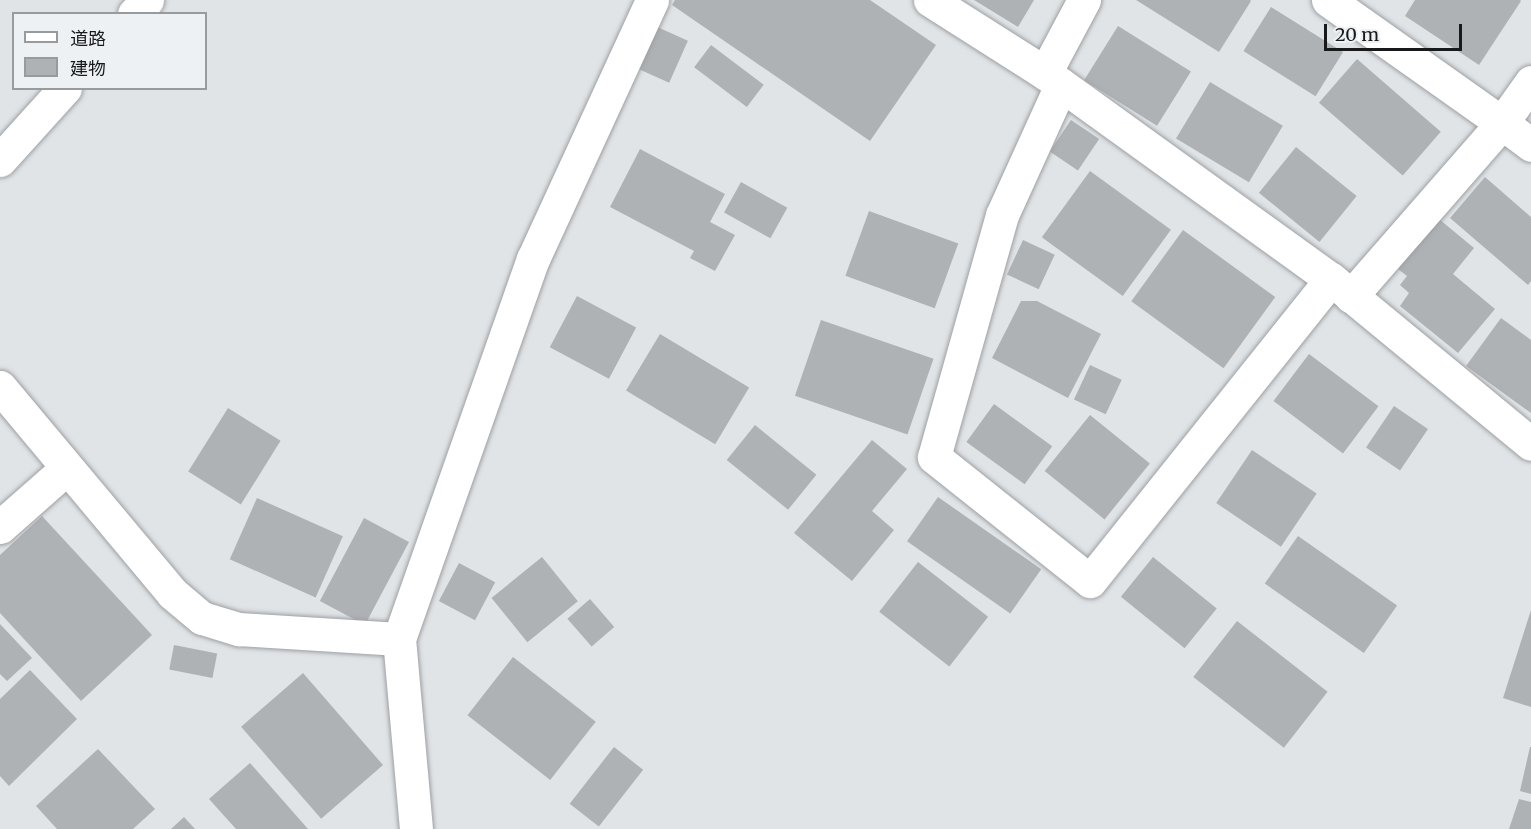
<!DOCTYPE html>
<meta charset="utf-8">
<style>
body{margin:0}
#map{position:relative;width:1531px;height:829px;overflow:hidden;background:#e0e4e7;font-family:Merriweather,"Noto Sans JP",serif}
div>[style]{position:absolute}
.building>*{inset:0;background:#afb2b5;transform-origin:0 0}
.roads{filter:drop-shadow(0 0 2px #9da0a3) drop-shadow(0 0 2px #9da0a3)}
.minor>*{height:33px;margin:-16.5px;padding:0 16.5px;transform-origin:16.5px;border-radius:16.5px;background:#fff}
.tertiary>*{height:33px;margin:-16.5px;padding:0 16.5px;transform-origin:16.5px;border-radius:16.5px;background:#fff}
span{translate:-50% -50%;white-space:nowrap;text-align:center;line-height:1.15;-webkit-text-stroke:5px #eef1f4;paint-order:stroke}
.legend{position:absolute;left:12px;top:12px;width:195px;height:78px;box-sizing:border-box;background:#eef1f4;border:2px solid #989b9d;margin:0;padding:8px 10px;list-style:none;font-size:18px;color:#18191a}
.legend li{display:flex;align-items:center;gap:12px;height:30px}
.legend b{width:30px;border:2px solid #989b9d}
.scale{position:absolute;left:1324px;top:24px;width:138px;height:27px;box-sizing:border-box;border:3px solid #18191a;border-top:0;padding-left:8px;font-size:18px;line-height:21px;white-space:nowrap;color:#18191a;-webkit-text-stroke:4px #eef1f4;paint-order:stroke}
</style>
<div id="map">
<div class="building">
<div style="clip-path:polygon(675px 0,870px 0,936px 45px,870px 141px,672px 5px)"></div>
<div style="clip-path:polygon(974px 0,1034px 0,1018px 27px)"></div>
<div style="clip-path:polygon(1136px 0,1250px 0,1251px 1px,1219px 52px)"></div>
<div style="clip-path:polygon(1415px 0,1520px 0,1521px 1px,1479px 65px,1405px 16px)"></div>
<div style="left:1271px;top:7px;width:85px;height:52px;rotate:32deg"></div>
<div style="left:655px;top:26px;width:36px;height:46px;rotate:24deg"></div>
<div style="left:1118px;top:26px;width:86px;height:64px;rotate:32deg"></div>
<div style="left:711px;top:45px;width:66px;height:28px;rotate:37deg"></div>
<div style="left:1357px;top:59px;width:111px;height:58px;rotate:41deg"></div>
<div style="left:1210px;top:82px;width:85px;height:66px;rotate:31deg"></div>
<div style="left:1071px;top:120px;width:34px;height:38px;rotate:34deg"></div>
<div style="left:1296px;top:147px;width:78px;height:59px;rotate:39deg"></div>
<div style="clip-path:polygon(640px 149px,725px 194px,710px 222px,735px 235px,715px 271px,690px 258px,694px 251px,610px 207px)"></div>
<div style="left:1090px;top:171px;width:100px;height:82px;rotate:36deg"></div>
<div style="clip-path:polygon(1485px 177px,1531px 217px,1531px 281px,1528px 285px,1450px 218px)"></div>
<div style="left:741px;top:182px;width:53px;height:35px;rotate:29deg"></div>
<div style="left:869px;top:211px;width:95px;height:69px;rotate:20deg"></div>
<div style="clip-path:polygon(1439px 219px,1474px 248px,1453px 274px,1495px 309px,1458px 353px,1400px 306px,1409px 293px,1400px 285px,1407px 276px,1398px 269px)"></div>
<div style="left:1183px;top:230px;width:114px;height:88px;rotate:36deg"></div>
<div style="left:1023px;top:240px;width:35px;height:38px;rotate:25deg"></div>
<div style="left:577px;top:296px;width:67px;height:58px;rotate:28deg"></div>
<div style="clip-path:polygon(1021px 301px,1037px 301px,1101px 334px,1068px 398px,992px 358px)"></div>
<div style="clip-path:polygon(1501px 318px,1531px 340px,1531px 413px,1466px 366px)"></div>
<div style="left:821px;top:320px;width:119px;height:80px;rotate:19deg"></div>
<div style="left:660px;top:334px;width:104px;height:66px;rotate:31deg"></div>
<div style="left:1309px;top:354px;width:87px;height:59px;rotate:37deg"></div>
<div style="left:1090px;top:365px;width:35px;height:38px;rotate:25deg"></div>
<div style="left:994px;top:404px;width:72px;height:47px;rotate:36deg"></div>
<div style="left:1394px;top:406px;width:41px;height:50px;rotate:34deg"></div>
<div style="left:228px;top:408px;width:62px;height:75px;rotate:32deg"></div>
<div style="left:1090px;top:415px;width:77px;height:72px;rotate:39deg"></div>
<div style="left:755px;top:425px;width:79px;height:45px;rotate:39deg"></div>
<div style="clip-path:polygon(872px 440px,907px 469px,872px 511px,894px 530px,852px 581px,794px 533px)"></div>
<div style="left:1252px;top:450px;width:78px;height:64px;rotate:34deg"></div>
<div style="left:938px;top:497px;width:126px;height:54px;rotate:35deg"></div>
<div style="left:257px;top:498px;width:94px;height:67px;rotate:24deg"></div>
<div style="clip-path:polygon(42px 516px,152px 635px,81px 701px,0 613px,0 555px)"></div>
<div style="left:364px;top:518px;width:51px;height:94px;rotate:28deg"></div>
<div style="left:1298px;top:536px;width:121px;height:58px;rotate:35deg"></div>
<div style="left:542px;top:557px;width:57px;height:65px;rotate:51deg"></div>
<div style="left:1153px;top:557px;width:82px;height:51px;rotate:39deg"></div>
<div style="left:918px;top:562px;width:89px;height:63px;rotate:38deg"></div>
<div style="left:459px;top:563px;width:41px;height:43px;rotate:28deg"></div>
<div style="left:590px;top:599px;width:37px;height:30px;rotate:49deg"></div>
<div style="clip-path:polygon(1531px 610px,1531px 707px,1503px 698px)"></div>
<div style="left:1237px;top:621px;width:115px;height:71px;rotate:38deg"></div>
<div style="clip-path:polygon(0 624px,32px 658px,7px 681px,0 674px)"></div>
<div style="left:174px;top:645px;width:44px;height:25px;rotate:11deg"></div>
<div style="left:513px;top:657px;width:105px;height:74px;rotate:38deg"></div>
<div style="clip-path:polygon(30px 670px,77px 719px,9px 786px,0 776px,0 699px)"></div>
<div style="left:303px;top:673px;width:122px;height:82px;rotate:49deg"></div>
<div style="left:614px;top:747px;width:37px;height:72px;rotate:38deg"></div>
<div style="clip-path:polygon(1530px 747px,1531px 747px,1531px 794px,1520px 791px)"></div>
<div style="clip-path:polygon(98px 749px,155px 809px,133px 829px,57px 829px,36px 806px)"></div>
<div style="clip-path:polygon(250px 763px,308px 829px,236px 829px,209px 799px)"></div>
<div style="clip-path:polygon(1519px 799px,1531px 802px,1531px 829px,1509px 829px)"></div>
<div style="clip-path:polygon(184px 817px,195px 829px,171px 829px)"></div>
</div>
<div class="roads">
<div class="minor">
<div style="left:930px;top:0;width:136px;rotate:32.4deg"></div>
<div style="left:1045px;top:73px;width:352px;rotate:35.8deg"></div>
<div style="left:1331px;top:279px;width:259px;rotate:39.5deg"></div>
<div style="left:1328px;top:0;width:213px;rotate:35.3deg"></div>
<div style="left:1502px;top:123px;width:230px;rotate:131.1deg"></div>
<div style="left:134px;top:14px;width:19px;rotate:-47deg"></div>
<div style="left:1045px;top:73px;width:83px;rotate:-61.9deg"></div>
<div style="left:1531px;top:82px;width:50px;rotate:125.3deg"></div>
<div style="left:1502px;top:123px;width:36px;rotate:37deg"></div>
<div style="left:1061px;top:85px;width:143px;rotate:114.4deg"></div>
<div style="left:1002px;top:215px;width:251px;rotate:105.7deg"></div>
<div style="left:934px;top:457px;width:199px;rotate:38.5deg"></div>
<div style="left:1090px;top:581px;width:386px;rotate:-51.4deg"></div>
<div style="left:0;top:160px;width:97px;rotate:-47.9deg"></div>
<div style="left:0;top:387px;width:268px;rotate:50.1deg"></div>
<div style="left:172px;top:593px;width:39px;rotate:40deg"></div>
<div style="left:202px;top:618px;width:39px;rotate:17deg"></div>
<div style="left:239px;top:629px;width:160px;rotate:3.6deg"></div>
<div style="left:0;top:527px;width:89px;rotate:-41.4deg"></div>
</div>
<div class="tertiary">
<div style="left:416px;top:829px;width:191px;rotate:-95.1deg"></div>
<div style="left:399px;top:639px;width:403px;rotate:-70.6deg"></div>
<div style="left:533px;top:259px;width:285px;rotate:-65.3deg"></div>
</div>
</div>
<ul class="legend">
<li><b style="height:8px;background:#fff"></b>道路</li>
<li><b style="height:16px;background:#afb2b5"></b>建物</li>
</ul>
<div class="scale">20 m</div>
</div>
